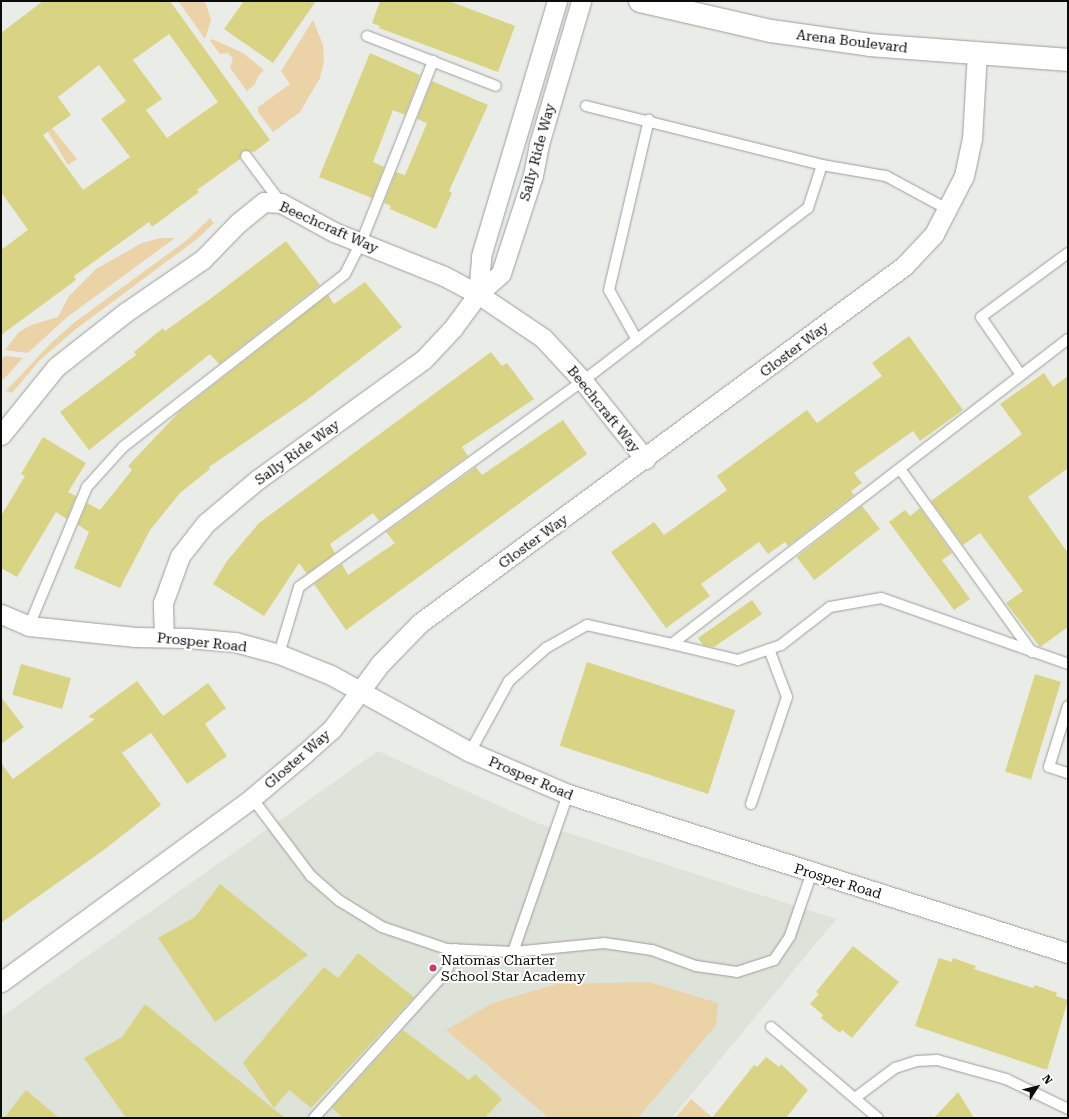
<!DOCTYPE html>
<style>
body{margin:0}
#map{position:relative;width:1069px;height:1119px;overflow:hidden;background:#eaece8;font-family:"Roboto Serif",serif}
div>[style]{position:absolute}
.built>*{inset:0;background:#dde3d8}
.green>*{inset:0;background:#ecd2a7}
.building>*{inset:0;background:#d9d483;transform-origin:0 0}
.roads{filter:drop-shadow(0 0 1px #9c9e9a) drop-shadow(0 0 1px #9c9e9a)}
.lane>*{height:10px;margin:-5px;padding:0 5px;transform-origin:5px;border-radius:5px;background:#fff}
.street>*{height:19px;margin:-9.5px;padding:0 9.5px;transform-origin:9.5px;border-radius:9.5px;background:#fff}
.secondary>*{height:22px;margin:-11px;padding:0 11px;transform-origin:11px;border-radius:11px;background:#fff}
.dots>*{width:11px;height:11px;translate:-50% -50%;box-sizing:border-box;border:2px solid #fff;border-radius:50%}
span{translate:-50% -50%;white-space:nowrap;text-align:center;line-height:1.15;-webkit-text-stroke:4px #fff;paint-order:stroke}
.street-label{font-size:14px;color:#0c0c0b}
.poi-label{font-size:14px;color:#0c0c0b}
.left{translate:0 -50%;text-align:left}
.frame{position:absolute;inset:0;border:2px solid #0c0c0b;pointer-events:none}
.north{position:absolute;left:1017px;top:1067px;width:40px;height:40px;-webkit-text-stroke:3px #fff;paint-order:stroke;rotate:54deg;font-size:11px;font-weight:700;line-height:16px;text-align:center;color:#0c0c0b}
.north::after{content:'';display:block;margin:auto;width:14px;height:18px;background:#0c0c0b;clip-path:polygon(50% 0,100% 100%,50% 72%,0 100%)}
</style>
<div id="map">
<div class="built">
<div style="clip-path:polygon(378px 751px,537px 823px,836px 919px,672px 1118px,1px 1118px,1px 1017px)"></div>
</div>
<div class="green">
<div style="clip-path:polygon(178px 1px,202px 1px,206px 4px,211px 20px,205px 39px)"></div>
<div style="clip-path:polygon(313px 20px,323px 45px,324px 61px,320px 78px,300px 112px,273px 132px,258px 112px,258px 107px,290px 84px,281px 71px)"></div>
<div style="clip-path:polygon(212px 39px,243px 53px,264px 70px,258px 76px,255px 84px,247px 91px,230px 68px,233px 58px,228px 53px,220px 54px,210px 41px)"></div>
<div style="clip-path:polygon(1px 54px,43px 117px,77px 159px,68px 165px)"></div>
<div style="clip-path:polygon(210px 218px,214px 223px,197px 239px,76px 329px,40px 360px,12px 393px,6px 391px,51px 343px,75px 322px,187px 240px)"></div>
<div style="clip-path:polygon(160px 238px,175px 238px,66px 318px,28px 353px,5px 350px,19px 332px,31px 325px,58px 317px,69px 296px,96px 269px,142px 243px)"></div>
<div style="clip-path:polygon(5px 356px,23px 358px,1px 382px,1px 359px)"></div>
<div style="clip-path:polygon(649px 982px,718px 1003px,716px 1025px,638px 1118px,549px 1118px,446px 1030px,493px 1003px,557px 984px)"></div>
<div style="clip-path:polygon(691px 1099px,713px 1118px,675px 1118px)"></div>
</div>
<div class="building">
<div style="clip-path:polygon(evenodd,43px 1px,170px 1px,270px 140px,254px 152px,242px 151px,240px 159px,197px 190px,199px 192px,152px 227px,149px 222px,74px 276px,76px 280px,1px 335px,1px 250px,28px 230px,1px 192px,1px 33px,43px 1px,169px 34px,218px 102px,167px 138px,146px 110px,162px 99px,133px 60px,169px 34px,43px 1px,99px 65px,126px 101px,101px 119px,130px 157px,83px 190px,43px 135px,71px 115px,58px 97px,99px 65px)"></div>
<div style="clip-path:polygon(244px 1px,316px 1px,273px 63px,224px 29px)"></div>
<div style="clip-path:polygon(380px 1px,449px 1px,515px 26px,498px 72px,379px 28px,380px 26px,372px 23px)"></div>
<div style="clip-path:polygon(370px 53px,420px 75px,405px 115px,393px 110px,373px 162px,384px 167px,372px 198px,319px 177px)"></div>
<div style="clip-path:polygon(432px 81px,488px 105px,449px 191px,452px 193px,436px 229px,390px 209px,391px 206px,384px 203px,396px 172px,405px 175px,427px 123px,417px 119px)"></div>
<div style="clip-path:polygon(286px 241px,320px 285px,219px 364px,210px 354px,89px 450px,60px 412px,136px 355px,134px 352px,163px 328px,165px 331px,210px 299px)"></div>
<div style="clip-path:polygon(365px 282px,402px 327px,308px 399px,209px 467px,210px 469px,180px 493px,150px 530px,120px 588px,74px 568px,89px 532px,78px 525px,87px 503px,100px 510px,132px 470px,128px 466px,180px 411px,328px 295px,334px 304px)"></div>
<div style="clip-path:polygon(909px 336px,963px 410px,920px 441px,913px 431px,854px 473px,862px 483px,851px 491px,854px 495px,788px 546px,785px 542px,768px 554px,759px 542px,701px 584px,710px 596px,666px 628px,611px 552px,654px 522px,664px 535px,727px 490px,717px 476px,807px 410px,817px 423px,882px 376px,872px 363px)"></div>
<div style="clip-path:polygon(491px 352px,502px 366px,507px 363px,534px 399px,462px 447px,468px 456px,379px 521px,373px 513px,358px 524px,330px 544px,335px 553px,307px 574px,299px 563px,264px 616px,213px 584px,227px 561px,259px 523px)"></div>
<div style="clip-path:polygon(1044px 373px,1053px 387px,1068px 376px,1068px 468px,1028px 497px,1068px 553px,1068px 627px,1040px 647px,1006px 603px,1023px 591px,980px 533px,963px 545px,931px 501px,1022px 434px,1000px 404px)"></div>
<div style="clip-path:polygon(563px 420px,587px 454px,346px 630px,314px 584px,342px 564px,348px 575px,395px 543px,386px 532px,476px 467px,482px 475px)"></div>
<div style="clip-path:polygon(43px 437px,86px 463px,68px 492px,76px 496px,67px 519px,56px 512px,17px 577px,1px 568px,1px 516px,25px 476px,21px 474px)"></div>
<div style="left:862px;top:506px;width:29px;height:83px;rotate:52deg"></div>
<div style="clip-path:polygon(920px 508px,952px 553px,942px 560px,970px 599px,954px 610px,889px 522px,905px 510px,910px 516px)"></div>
<div style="clip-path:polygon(752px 600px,762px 614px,714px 647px,703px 645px,698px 638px)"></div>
<div style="left:587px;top:662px;width:156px;height:88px;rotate:18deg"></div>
<div style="left:21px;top:664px;width:52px;height:32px;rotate:16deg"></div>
<div style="left:1035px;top:674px;width:27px;height:102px;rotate:17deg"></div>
<div style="clip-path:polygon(137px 681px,163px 716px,208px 683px,226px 708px,205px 724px,227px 756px,187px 784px,151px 733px,122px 753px,161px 805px,105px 849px,1px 923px,1px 763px,13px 779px,95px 719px,88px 717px)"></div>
<div style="clip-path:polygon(1px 697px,24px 727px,1px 744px)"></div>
<div style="clip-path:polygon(220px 884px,308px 955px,215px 1022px,158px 938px,195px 917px)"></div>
<div style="clip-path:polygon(853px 946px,899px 982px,852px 1038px,842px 1030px,840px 1033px,821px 1018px,823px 1015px,810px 1004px,819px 994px,816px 992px)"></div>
<div style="clip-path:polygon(358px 953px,414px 997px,311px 1108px,289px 1090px,274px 1108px,243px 1063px,324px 967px,338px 978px)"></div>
<div style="clip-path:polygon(939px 958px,952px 962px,953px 958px,976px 966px,974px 969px,1033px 988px,1035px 985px,1057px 993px,1056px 996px,1068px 1000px,1047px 1070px,915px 1026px)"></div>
<div style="clip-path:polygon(145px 1004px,231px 1074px,285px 1118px,126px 1118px,84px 1058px,122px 1037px)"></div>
<div style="clip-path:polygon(403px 1030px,469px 1080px,475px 1074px,502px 1099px,485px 1118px,343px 1118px,332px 1108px)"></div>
<div style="clip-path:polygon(766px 1057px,779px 1067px,781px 1064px,808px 1090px,786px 1118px,712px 1118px,754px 1065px,757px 1067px)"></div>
<div style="clip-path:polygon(26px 1090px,59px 1118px,4px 1118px)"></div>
<div style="clip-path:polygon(958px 1092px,974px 1118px,934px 1118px)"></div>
</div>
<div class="roads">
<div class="lane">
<div style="left:367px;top:36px;width:138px;rotate:21.2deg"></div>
<div style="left:586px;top:106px;width:243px;rotate:14deg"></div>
<div style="left:822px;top:165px;width:65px;rotate:9.8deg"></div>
<div style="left:886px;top:176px;width:72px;rotate:28.4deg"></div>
<div style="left:246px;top:156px;width:59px;rotate:53.3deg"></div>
<div style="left:1068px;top:339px;width:500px;rotate:142.4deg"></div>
<div style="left:672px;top:644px;width:68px;rotate:13.6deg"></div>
<div style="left:738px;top:660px;width:46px;rotate:-19.2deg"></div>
<div style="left:781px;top:645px;width:62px;rotate:-37.8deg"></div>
<div style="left:830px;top:607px;width:52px;rotate:-10deg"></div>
<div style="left:881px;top:598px;width:198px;rotate:19.4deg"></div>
<div style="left:637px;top:340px;width:57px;rotate:-119.2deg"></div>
<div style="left:609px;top:290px;width:175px;rotate:-76.8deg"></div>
<div style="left:1021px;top:375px;width:70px;rotate:-124.6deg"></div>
<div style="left:981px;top:317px;width:108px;rotate:-36.3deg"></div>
<div style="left:900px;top:469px;width:226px;rotate:54.2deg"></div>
<div style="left:29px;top:626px;width:151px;rotate:-67.4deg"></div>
<div style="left:87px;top:487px;width:54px;rotate:-48deg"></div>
<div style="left:123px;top:447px;width:281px;rotate:-37.9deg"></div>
<div style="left:345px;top:274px;width:35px;rotate:-63deg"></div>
<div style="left:361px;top:243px;width:196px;rotate:-68.4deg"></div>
<div style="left:279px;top:654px;width:70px;rotate:-73.4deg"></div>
<div style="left:299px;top:587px;width:351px;rotate:-36deg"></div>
<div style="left:583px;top:381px;width:284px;rotate:-37.6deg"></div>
<div style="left:808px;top:208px;width:45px;rotate:-72deg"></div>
<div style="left:1068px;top:706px;width:64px;rotate:107.3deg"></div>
<div style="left:1049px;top:767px;width:20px;rotate:18deg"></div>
<div style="left:470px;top:752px;width:81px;rotate:-61.2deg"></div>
<div style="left:509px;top:681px;width:50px;rotate:-41.7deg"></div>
<div style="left:546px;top:648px;width:47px;rotate:-29.3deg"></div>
<div style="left:587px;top:625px;width:87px;rotate:12.6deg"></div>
<div style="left:252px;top:798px;width:98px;rotate:52.9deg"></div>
<div style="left:311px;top:876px;width:38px;rotate:41deg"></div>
<div style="left:340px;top:901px;width:49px;rotate:31.8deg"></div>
<div style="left:382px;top:927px;width:69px;rotate:18.7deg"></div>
<div style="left:447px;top:949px;width:66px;rotate:2.6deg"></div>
<div style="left:513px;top:952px;width:91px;rotate:-5.6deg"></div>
<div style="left:604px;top:943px;width:49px;rotate:8.3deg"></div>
<div style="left:652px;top:950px;width:47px;rotate:20deg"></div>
<div style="left:696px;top:966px;width:41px;rotate:8.3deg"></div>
<div style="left:737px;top:972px;width:39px;rotate:-18deg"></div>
<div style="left:774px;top:960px;width:29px;rotate:-56deg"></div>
<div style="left:790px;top:936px;width:68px;rotate:-71deg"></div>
<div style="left:751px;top:804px;width:113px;rotate:-71.4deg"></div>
<div style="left:787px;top:697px;width:51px;rotate:-110.6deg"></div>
<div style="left:513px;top:952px;width:167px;rotate:-70.8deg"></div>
<div style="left:771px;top:1027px;width:140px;rotate:40.4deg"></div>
<div style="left:855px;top:1098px;width:50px;rotate:-36.9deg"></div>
<div style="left:895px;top:1068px;width:23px;rotate:-18deg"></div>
<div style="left:917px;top:1061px;width:20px;rotate:-3deg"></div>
<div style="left:937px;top:1060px;width:72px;rotate:15.4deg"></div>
<div style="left:1006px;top:1079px;width:69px;rotate:25.8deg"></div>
<div style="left:314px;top:1118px;width:197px;rotate:-47.9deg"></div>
<div style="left:446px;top:972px;width:25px;rotate:-67deg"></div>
</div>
<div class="street">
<div style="left:478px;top:294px;width:38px;rotate:-85deg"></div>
<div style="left:481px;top:256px;width:266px;rotate:-73.4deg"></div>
<div style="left:1px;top:435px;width:87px;rotate:-51deg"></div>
<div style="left:56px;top:367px;width:89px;rotate:-38.2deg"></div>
<div style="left:126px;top:312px;width:93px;rotate:-34.5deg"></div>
<div style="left:203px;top:259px;width:50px;rotate:-45.8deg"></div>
<div style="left:238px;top:223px;width:33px;rotate:-39deg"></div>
<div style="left:264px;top:202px;width:17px;rotate:3deg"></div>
<div style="left:281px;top:203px;width:60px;rotate:28.7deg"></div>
<div style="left:334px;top:232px;width:118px;rotate:21.8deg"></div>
<div style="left:444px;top:276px;width:38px;rotate:28deg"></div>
<div style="left:478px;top:294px;width:78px;rotate:34.1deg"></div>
<div style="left:543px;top:338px;width:59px;rotate:47.1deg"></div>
<div style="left:583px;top:381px;width:100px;rotate:51.5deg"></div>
<div style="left:1px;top:614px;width:30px;rotate:23deg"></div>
<div style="left:29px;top:626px;width:107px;rotate:5.9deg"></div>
<div style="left:135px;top:637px;width:53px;rotate:1.1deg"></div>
<div style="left:188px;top:638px;width:47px;rotate:4.9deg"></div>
<div style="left:235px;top:642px;width:46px;rotate:15.3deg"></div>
<div style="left:279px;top:654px;width:56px;rotate:22deg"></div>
<div style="left:331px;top:675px;width:159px;rotate:29deg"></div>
<div style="left:470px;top:752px;width:107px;rotate:23.2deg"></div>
<div style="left:568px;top:794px;width:525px;rotate:17.64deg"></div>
<div style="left:164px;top:637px;width:34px;rotate:-92deg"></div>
<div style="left:163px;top:603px;width:50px;rotate:-70.1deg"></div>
<div style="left:180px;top:556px;width:42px;rotate:-51.8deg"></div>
<div style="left:206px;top:523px;width:67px;rotate:-40.1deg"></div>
<div style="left:257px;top:480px;width:205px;rotate:-35.9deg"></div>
<div style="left:423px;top:360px;width:44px;rotate:-46.8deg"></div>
<div style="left:453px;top:328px;width:42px;rotate:-53.7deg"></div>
<div style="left:478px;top:294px;width:31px;rotate:-42deg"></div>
<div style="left:501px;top:273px;width:103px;rotate:-71.9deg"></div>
<div style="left:533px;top:175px;width:32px;rotate:-79deg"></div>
<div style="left:539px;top:144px;width:149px;rotate:-73.6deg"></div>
<div style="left:1px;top:982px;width:311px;rotate:-36.2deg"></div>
<div style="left:252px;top:798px;width:68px;rotate:-40.2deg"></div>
<div style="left:304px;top:754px;width:38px;rotate:-42deg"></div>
<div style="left:332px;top:729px;width:81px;rotate:-53.6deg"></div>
<div style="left:380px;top:664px;width:57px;rotate:-45.7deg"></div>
<div style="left:420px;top:623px;width:601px;rotate:-36.41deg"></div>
<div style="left:904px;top:266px;width:44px;rotate:-46.8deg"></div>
<div style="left:934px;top:234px;width:65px;rotate:-62.7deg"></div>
<div style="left:964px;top:176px;width:38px;rotate:-78deg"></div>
<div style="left:972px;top:139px;width:86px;rotate:-86.7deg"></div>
</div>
<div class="secondary">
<div style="left:640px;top:1px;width:134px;rotate:12.9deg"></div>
<div style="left:771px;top:31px;width:100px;rotate:8deg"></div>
<div style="left:870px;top:45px;width:199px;rotate:4.3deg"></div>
</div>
</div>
<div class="dots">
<div style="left:433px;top:968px;background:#c83b6a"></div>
</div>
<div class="street-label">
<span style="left:852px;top:41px;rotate:7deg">Arena Boulevard</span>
<span style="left:537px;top:152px;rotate:-75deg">Sally Ride Way</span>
<span style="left:329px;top:227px;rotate:24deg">Beechcraft Way</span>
<span style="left:794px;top:349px;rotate:-37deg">Gloster Way</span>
<span style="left:604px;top:409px;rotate:51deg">Beechcraft Way</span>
<span style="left:297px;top:452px;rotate:-36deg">Sally Ride Way</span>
<span style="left:533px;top:541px;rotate:-36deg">Gloster Way</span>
<span style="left:202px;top:642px;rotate:6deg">Prosper Road</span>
<span style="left:297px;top:759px;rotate:-41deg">Gloster Way</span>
<span style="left:531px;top:778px;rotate:23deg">Prosper Road</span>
<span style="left:838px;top:881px;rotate:17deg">Prosper Road</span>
</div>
<div class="poi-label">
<span class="left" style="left:441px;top:968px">Natomas Charter<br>School Star Academy</span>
</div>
<div class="frame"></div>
<div class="north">N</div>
</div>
